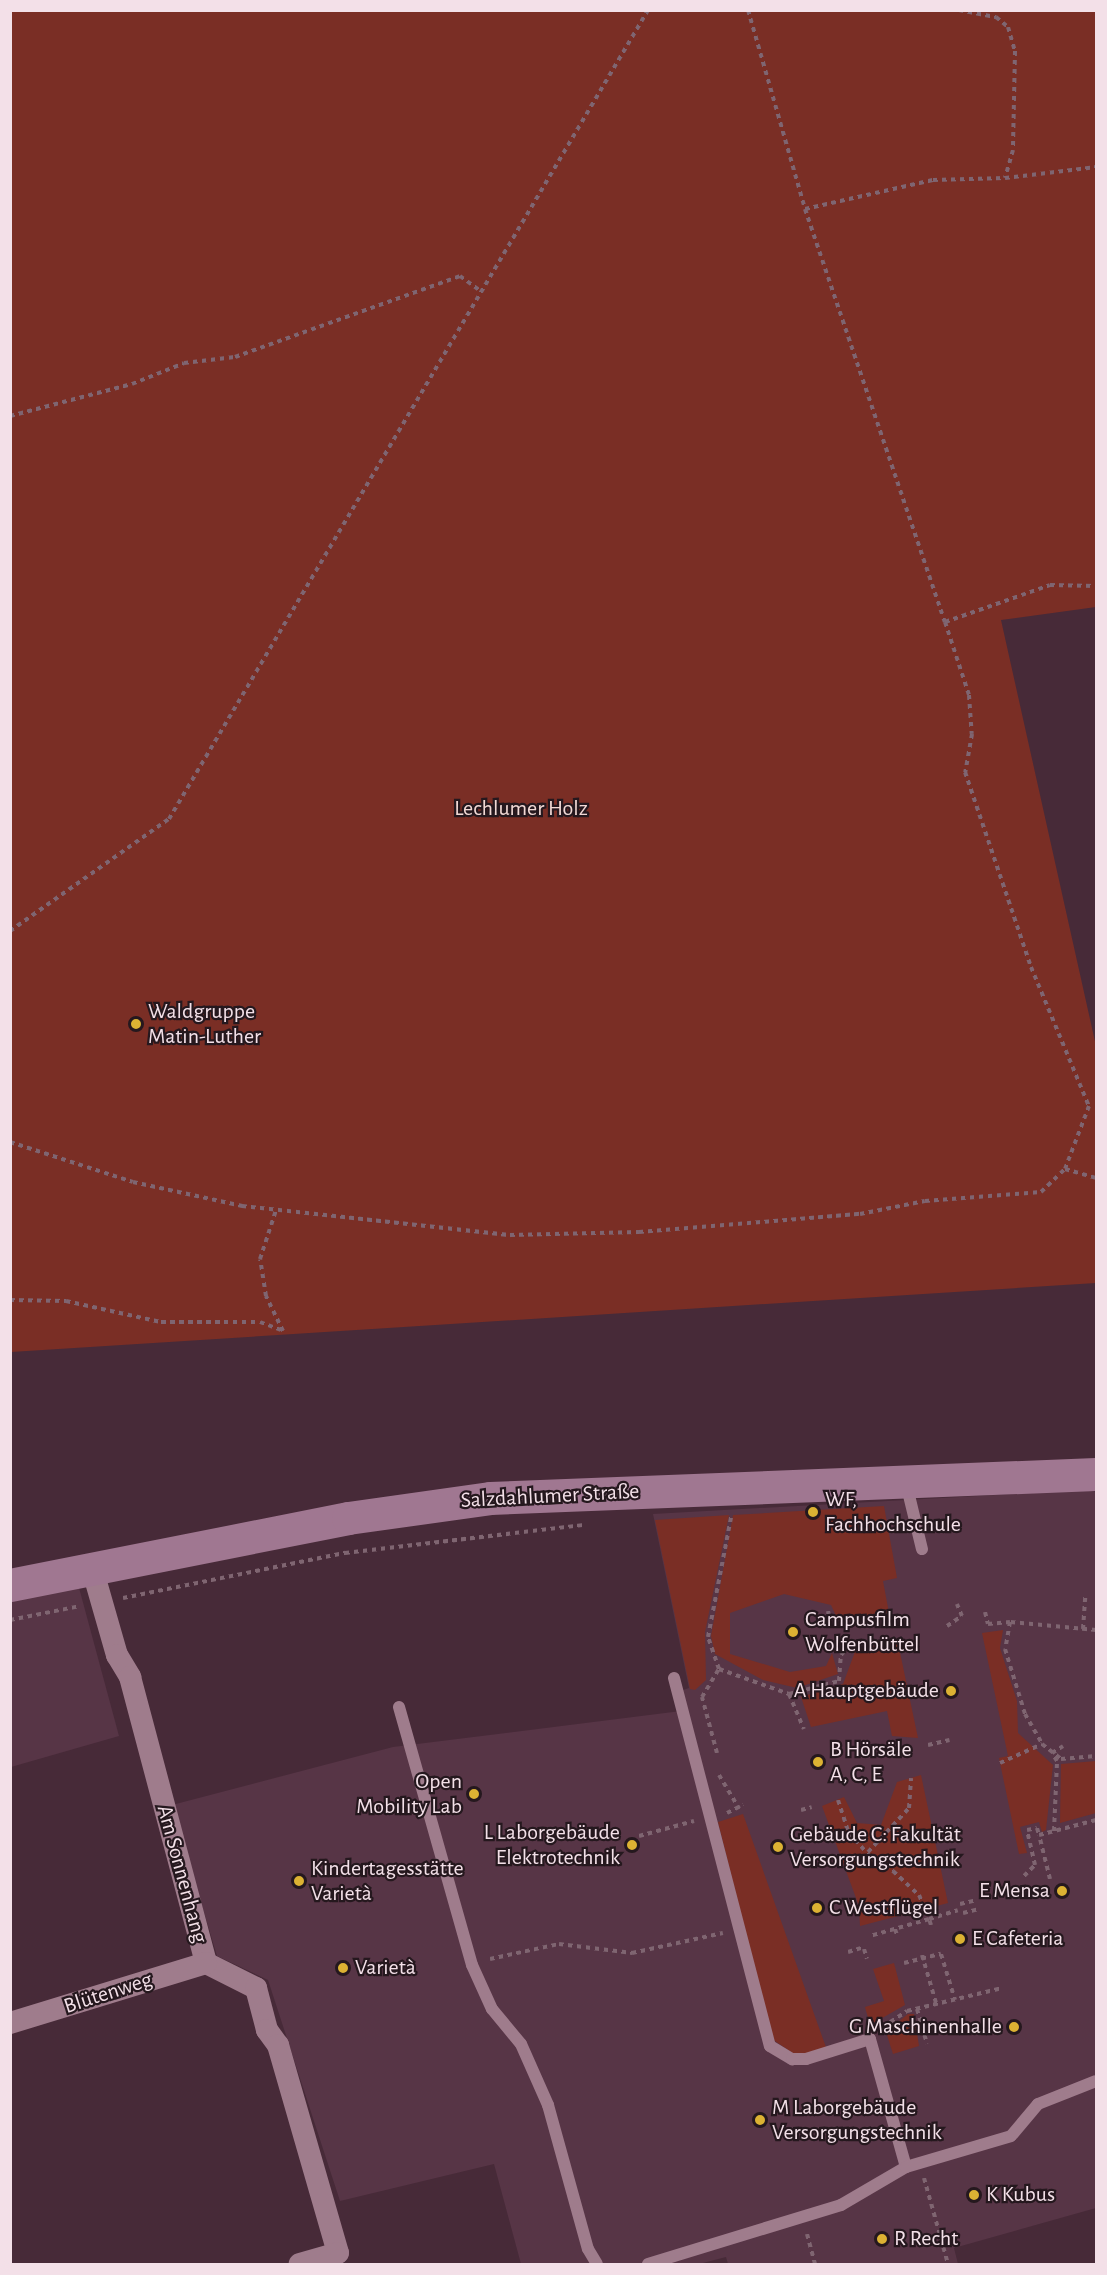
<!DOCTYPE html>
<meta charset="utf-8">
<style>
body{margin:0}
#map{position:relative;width:1107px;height:2275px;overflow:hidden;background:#472a38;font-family:"Alegreya Sans",sans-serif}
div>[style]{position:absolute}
.built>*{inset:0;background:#573546}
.green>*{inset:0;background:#7a2e25}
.path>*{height:4px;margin-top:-2px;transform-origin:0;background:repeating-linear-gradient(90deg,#7f6571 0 4.5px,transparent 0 9px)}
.lane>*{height:12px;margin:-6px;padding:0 6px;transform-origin:6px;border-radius:6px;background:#9f7c8c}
.street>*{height:22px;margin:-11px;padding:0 11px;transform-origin:11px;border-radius:11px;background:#9f7c8c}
.secondary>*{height:33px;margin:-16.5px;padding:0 16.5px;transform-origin:16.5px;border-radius:16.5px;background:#a07791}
.dots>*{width:16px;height:16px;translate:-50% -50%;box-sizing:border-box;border:3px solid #25181e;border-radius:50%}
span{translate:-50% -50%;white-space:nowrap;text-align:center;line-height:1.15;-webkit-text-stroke:4.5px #25181e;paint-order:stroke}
.park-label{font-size:22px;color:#f2d9d5}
.poi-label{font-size:22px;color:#f3e0e8}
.left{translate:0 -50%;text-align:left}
.right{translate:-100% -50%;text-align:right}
.street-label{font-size:22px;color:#f3e0e8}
.frame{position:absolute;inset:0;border:12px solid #f3e0e8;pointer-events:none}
</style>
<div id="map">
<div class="built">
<div style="clip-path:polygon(1086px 1490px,1096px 1492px,1096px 2208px,954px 2248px,958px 2264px,728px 2264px,726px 2257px,699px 2264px,521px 2264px,494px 2164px,340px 2201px,268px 1980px,217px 1956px,172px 1805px,393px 1747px,681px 1711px,677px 1692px,689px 1688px,653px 1514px)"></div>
<div style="clip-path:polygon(78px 1584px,119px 1736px,11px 1767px,11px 1601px)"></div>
</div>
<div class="green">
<div style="clip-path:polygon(11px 10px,1096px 11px,1096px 607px,1001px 620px,1096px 1046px,1096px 1283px,11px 1352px)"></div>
<div style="clip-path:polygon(884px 1506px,897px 1578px,883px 1581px,889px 1613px,837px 1618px,831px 1605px,784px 1594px,730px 1613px,730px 1654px,790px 1672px,826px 1666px,832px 1653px,838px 1674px,797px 1688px,763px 1680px,715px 1654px,711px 1636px,733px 1515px)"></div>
<div style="clip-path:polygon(729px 1515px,705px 1632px,706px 1680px,695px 1690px,690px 1689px,655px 1520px)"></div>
<div style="clip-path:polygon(1003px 1630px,1000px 1648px,1017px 1701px,1018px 1733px,1053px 1765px,1046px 1830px,1042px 1832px,1039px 1822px,1020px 1827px,1027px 1853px,1019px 1854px,999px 1758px,1008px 1756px,982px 1633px)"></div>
<div style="clip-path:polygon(898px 1643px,918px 1738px,892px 1736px,887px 1711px,811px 1727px,801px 1697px,843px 1684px,856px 1649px)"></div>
<div style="clip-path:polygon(1096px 1761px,1096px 1813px,1060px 1823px,1061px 1764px)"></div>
<div style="clip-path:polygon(921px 1775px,948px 1903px,860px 1926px,859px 1906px,822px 1806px,844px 1797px,857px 1823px,881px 1825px,897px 1782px)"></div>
<div style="clip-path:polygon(743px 1814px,818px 2025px,827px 2050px,797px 2056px,772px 2039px,718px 1822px)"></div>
<div style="clip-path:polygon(894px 1963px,905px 2005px,870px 2025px,865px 2007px,884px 2001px,873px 1969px)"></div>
<div style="clip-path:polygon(908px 2014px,914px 2014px,919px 2046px,893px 2054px,886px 2032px)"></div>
</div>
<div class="path">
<div style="left:748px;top:10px;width:207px;rotate:74deg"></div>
<div style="left:805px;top:209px;width:436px;rotate:71.3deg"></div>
<div style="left:945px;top:622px;width:111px;rotate:-19.4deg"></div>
<div style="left:1050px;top:585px;width:46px;rotate:1.2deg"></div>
<div style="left:959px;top:10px;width:38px;rotate:11deg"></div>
<div style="left:996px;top:17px;width:16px;rotate:40deg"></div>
<div style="left:1008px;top:27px;width:25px;rotate:74deg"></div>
<div style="left:1015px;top:51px;width:99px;rotate:91.2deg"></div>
<div style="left:1013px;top:150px;width:29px;rotate:106deg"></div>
<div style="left:1005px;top:178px;width:92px;rotate:-6.9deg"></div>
<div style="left:805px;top:209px;width:131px;rotate:-12.8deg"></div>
<div style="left:933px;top:180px;width:72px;rotate:-1.6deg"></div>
<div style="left:10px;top:416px;width:126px;rotate:-14.7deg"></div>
<div style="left:132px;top:384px;width:56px;rotate:-22deg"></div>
<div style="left:184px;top:363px;width:51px;rotate:-6.7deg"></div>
<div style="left:235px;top:357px;width:239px;rotate:-19.8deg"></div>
<div style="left:460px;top:276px;width:26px;rotate:36deg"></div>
<div style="left:945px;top:622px;width:77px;rotate:71.8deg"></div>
<div style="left:969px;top:695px;width:39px;rotate:86deg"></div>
<div style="left:972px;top:734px;width:39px;rotate:100deg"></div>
<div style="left:965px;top:772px;width:206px;rotate:71.3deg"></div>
<div style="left:1031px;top:967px;width:151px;rotate:67.4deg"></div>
<div style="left:1089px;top:1106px;width:67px;rotate:110.9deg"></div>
<div style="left:10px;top:931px;width:194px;rotate:-35.2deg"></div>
<div style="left:169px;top:819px;width:940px;rotate:-59.37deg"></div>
<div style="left:10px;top:1142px;width:129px;rotate:18deg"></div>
<div style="left:133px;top:1182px;width:112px;rotate:12.4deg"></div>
<div style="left:242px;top:1206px;width:270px;rotate:6.2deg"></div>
<div style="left:510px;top:1235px;width:129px;rotate:-1.3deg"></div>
<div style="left:639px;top:1232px;width:222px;rotate:-4.7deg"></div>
<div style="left:860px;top:1214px;width:66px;rotate:-11.3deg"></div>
<div style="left:925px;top:1201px;width:116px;rotate:-4.4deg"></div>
<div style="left:1041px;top:1192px;width:33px;rotate:-44deg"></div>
<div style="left:1065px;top:1169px;width:32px;rotate:16deg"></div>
<div style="left:10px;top:1300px;width:56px;rotate:1deg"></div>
<div style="left:66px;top:1301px;width:97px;rotate:12.5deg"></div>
<div style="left:161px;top:1322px;width:99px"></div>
<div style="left:260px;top:1322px;width:25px;rotate:21deg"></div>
<div style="left:283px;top:1331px;width:39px;rotate:-116deg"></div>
<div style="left:266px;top:1296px;width:37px;rotate:-99deg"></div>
<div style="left:260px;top:1259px;width:52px;rotate:-71.9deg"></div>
<div style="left:123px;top:1598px;width:227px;rotate:-11.5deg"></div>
<div style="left:345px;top:1553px;width:241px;rotate:-6.7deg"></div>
<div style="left:828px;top:1611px;width:10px;rotate:79deg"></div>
<div style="left:985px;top:1612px;width:12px;rotate:76deg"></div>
<div style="left:988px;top:1624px;width:22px;rotate:-5deg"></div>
<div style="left:10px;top:1620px;width:71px;rotate:-11.3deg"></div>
<div style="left:899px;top:1623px;width:4px"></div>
<div style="left:947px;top:1626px;width:18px;rotate:-34deg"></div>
<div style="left:962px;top:1616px;width:13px;rotate:-113deg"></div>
<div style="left:1083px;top:1629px;width:32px;rotate:-86deg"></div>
<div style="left:1096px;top:1630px;width:86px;rotate:-174.7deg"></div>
<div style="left:1010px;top:1622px;width:27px;rotate:100deg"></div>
<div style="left:1005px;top:1649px;width:68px;rotate:72.9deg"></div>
<div style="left:1025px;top:1714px;width:34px;rotate:60deg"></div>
<div style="left:1042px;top:1744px;width:24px;rotate:38deg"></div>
<div style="left:1061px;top:1759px;width:35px;rotate:-5deg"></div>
<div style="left:719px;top:1669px;width:74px;rotate:19.7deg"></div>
<div style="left:789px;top:1694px;width:38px;rotate:67deg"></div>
<div style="left:789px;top:1694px;width:52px;rotate:-14.6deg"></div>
<div style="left:839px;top:1681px;width:26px;rotate:-86deg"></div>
<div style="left:841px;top:1655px;width:9px;rotate:-49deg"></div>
<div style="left:928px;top:1745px;width:22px;rotate:-13deg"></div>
<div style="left:717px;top:1753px;width:58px;rotate:-105deg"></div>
<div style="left:702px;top:1697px;width:33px;rotate:-59deg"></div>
<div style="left:719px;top:1669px;width:34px;rotate:-109deg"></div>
<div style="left:708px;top:1637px;width:122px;rotate:-79.1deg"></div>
<div style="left:1000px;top:1763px;width:46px;rotate:-24.3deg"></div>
<div style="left:719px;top:1775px;width:39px;rotate:59deg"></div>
<div style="left:838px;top:1800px;width:35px;rotate:72deg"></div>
<div style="left:849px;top:1833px;width:40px;rotate:48deg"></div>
<div style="left:876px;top:1863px;width:19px;rotate:25deg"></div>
<div style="left:893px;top:1871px;width:35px;rotate:43deg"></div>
<div style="left:919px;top:1895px;width:26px;rotate:67deg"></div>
<div style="left:929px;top:1919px;width:61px;rotate:163.9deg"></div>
<div style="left:801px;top:1810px;width:11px;rotate:-15deg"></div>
<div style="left:727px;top:1813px;width:18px;rotate:-27deg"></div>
<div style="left:1054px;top:1831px;width:70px;rotate:-87.5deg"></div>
<div style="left:1057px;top:1761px;width:9px;rotate:-122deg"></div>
<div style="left:1052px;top:1753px;width:13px;rotate:-32deg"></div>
<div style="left:639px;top:1836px;width:57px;rotate:-15.3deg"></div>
<div style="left:868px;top:1852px;width:60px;rotate:-47deg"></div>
<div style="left:909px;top:1808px;width:30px;rotate:-86deg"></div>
<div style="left:1024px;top:1876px;width:16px;rotate:-45deg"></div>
<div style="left:1035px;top:1865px;width:36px;rotate:-103deg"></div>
<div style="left:1027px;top:1830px;width:10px;rotate:-11deg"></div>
<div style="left:1037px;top:1828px;width:7px;rotate:74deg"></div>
<div style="left:1050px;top:1879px;width:45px;rotate:-104deg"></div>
<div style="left:1039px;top:1835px;width:59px;rotate:-14.7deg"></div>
<div style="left:960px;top:1904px;width:17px;rotate:-13deg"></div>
<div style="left:963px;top:1913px;width:16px;rotate:-14deg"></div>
<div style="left:931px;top:1925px;width:6px;rotate:-108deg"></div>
<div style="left:929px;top:1919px;width:30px;rotate:-17deg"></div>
<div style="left:895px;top:1929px;width:6px;rotate:72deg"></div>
<div style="left:864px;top:1949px;width:10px;rotate:73deg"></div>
<div style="left:848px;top:1952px;width:14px;rotate:-17deg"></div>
<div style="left:922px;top:1955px;width:50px;rotate:73.7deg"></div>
<div style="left:490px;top:1959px;width:71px;rotate:-12.3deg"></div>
<div style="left:559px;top:1944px;width:74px;rotate:7deg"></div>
<div style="left:632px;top:1953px;width:93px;rotate:-12.4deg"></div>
<div style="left:904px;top:1963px;width:38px;rotate:-14deg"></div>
<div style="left:941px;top:1954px;width:48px;rotate:73.1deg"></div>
<div style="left:917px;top:2009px;width:36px;rotate:74deg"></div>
<div style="left:883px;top:2027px;width:29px;rotate:-34deg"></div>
<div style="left:907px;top:2011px;width:98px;rotate:-13.6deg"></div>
<div style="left:924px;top:2178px;width:89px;rotate:74.4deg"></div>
<div style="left:807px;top:2234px;width:31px;rotate:75deg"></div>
</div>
<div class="lane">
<div style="left:906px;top:1483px;width:68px;rotate:76.4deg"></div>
<div style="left:674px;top:1678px;width:380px;rotate:75.4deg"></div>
<div style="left:770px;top:2046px;width:26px;rotate:31deg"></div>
<div style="left:792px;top:2059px;width:14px"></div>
<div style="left:806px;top:2059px;width:67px;rotate:-17.4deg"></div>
<div style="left:870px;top:2039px;width:133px;rotate:74.3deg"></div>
<div style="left:399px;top:1707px;width:268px;rotate:74.2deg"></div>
<div style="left:472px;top:1965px;width:48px;rotate:65.6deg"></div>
<div style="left:492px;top:2009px;width:45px;rotate:50.4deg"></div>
<div style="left:521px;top:2044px;width:67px;rotate:66.1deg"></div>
<div style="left:548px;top:2105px;width:149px;rotate:74.5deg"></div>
<div style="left:588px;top:2249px;width:17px;rotate:59deg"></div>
<div style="left:648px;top:2264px;width:202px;rotate:-17deg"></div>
<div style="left:841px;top:2205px;width:75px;rotate:-30.3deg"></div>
<div style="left:906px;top:2167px;width:109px;rotate:-16.4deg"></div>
<div style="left:1011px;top:2136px;width:42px;rotate:-49.8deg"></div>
<div style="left:1038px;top:2104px;width:62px;rotate:-21.6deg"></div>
</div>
<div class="street">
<div style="left:92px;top:1568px;width:91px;rotate:74deg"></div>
<div style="left:117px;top:1655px;width:26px;rotate:59deg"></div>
<div style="left:130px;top:1677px;width:296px;rotate:75.1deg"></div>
<div style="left:206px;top:1963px;width:56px;rotate:26.6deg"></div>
<div style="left:256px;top:1988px;width:43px;rotate:75.3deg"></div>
<div style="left:267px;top:2030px;width:19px;rotate:54deg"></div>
<div style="left:278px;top:2045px;width:216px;rotate:73.9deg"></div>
<div style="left:338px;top:2253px;width:40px;rotate:164deg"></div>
<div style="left:10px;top:2023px;width:205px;rotate:-17deg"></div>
</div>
<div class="secondary">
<div style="left:10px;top:1585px;width:345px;rotate:-11.2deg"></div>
<div style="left:348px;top:1518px;width:143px;rotate:-8deg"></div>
<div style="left:490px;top:1498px;width:606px;rotate:-2.27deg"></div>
</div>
<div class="dots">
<div style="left:136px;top:1024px;background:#dcb233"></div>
<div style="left:813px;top:1512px;background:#dcb233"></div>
<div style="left:793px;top:1632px;background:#dcb233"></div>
<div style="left:951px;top:1691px;background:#dcb233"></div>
<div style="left:818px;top:1762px;background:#dcb233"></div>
<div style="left:474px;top:1794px;background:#dcb233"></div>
<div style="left:632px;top:1845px;background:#dcb233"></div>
<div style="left:778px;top:1847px;background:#dcb233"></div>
<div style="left:299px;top:1881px;background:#dcb233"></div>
<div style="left:1062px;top:1891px;background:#dcb233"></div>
<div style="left:817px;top:1908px;background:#dcb233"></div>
<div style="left:960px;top:1939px;background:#dcb233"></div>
<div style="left:343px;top:1968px;background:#dcb233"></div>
<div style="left:1014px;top:2027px;background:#dcb233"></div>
<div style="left:760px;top:2120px;background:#dcb233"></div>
<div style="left:974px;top:2195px;background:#dcb233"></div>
<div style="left:882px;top:2239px;background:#dcb233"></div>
</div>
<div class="park-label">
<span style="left:521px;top:809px">Lechlumer Holz</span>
</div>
<div class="poi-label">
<span class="left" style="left:148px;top:1024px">Waldgruppe<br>Matin-Luther</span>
<span class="left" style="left:825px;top:1512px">WF,<br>Fachhochschule</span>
<span class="left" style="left:805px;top:1632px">Campusfilm<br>Wolfenbüttel</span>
<span class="right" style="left:939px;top:1691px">A Hauptgebäude</span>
<span class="left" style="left:830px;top:1762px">B Hörsäle<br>A, C, E</span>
<span class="right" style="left:462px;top:1794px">Open<br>Mobility Lab</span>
<span class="right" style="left:620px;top:1845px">L Laborgebäude<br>Elektrotechnik</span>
<span class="left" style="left:790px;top:1847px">Gebäude C: Fakultät<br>Versorgungstechnik</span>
<span class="left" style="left:311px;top:1881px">Kindertagesstätte<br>Varietà</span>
<span class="right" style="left:1050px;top:1891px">E Mensa</span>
<span class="left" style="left:829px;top:1908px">C Westflügel</span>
<span class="left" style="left:972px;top:1939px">E Cafeteria</span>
<span class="left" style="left:355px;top:1968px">Varietà</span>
<span class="right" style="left:1002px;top:2027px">G Maschinenhalle</span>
<span class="left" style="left:772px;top:2120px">M Laborgebäude<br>Versorgungstechnik</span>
<span class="left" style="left:986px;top:2195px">K Kubus</span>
<span class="left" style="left:894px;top:2239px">R Recht</span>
</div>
<div class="street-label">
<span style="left:550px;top:1496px;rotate:-3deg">Salzdahlumer Straße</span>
<span style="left:182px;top:1874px;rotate:75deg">Am Sonnenhang</span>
<span style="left:108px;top:1993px;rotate:-18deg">Blütenweg</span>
</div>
<div class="frame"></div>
</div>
